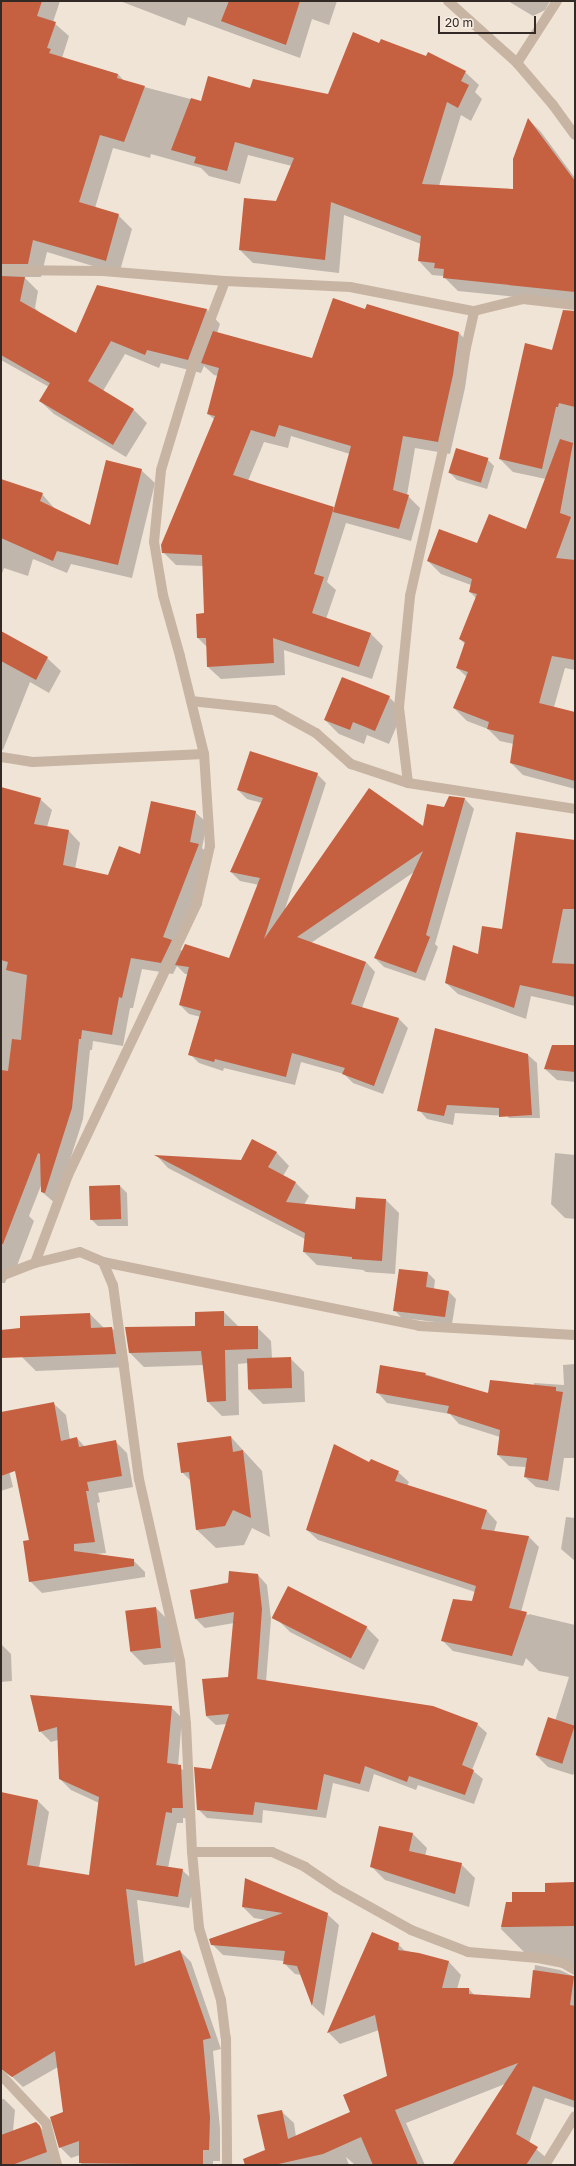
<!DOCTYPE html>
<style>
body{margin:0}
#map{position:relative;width:576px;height:2166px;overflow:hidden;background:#f0e4d7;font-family:"Golos Text",sans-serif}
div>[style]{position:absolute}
.shadow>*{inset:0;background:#0003}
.building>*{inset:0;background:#c56041;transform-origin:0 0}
.minor>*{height:10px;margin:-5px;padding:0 5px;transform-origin:5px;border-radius:5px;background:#c8b4a3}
span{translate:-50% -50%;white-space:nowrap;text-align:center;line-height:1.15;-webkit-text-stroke:3.5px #f8eee3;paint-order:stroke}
.frame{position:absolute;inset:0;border:2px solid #332a25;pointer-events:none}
.scale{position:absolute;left:438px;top:16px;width:98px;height:18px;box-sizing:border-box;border:2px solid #332a25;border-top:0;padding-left:5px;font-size:12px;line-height:14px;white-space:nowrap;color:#332a25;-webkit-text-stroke:3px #f8eee3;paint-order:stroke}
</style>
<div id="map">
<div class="shadow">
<div style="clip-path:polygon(evenodd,1px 1px,60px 1px,53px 22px,69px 36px,62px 58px,118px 74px,125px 82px,202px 102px,251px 89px,328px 96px,380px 44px,465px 72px,479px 85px,475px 92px,482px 99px,471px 121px,461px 115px,439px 186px,514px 190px,528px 119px,541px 132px,575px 178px,575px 303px,458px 291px,443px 276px,432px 275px,419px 261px,421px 244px,344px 215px,339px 273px,253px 263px,240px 250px,277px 202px,292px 166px,248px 155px,240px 184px,209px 176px,201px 168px,151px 154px,150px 158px,113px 148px,95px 208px,118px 215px,132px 229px,119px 274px,47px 252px,41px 277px,24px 277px,38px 291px,35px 308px,40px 313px,76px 335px,98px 286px,207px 310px,220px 324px,217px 333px,313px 359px,366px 311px,368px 306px,459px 333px,471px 346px,465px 388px,450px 454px,415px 448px,407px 495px,420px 508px,411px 541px,346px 523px,327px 582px,336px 590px,326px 619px,371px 634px,383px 646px,372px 679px,284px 650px,285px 675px,221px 679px,208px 667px,207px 647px,198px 638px,205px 614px,203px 566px,176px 565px,163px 552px,215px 420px,208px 414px,218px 376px,214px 375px,204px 366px,201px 373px,161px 363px,159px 368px,125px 354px,103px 391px,133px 409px,147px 423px,126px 457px,54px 414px,40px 401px,49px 387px,1px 360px,1px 1px,291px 436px,350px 454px,335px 510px,248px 481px,264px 442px,288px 448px,291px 436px)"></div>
<div style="clip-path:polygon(120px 1px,337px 1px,329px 25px,312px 19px,300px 58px,188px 17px,185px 26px)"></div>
<div style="clip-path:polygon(508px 1px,550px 1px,545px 10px,533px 16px)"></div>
<div style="clip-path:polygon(575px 346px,575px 670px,565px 668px,554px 707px,575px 713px,575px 789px,523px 775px,511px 763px,514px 744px,500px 741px,488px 729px,467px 721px,454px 708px,467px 677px,457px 668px,466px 645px,460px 639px,477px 599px,470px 592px,471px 585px,441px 574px,428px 561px,478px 544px,527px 530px,546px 479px,513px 472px,500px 459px,553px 351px)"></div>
<div style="clip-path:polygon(487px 459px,494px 466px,487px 489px,457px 480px,450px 473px)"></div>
<div style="clip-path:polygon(141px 470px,155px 483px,132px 578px,71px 564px,67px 573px,33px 559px,28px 576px,4px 568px,1px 576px,1px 480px,42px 494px,55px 509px,91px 526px)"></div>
<div style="clip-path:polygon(1px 632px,47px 658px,61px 671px,49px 693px,30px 682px,3px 750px,1px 749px)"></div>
<div style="clip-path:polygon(389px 697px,403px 711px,389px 744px,367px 735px,364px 744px,339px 734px,325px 720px)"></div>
<div style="clip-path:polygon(317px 774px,326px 783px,285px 909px,424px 828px,444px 808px,449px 797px,465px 799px,474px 809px,435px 944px,438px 947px,425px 981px,384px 967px,375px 958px,414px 872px,311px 943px,366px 962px,375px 972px,362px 1008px,399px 1019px,408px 1028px,383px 1094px,353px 1083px,344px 1074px,301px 1062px,295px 1085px,224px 1068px,223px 1071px,199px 1063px,190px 1054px,201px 1017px,189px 1014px,180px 1005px,188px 974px,185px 974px,177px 966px,173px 974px,142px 969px,133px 1008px,130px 1008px,123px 1046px,93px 1041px,92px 1050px,90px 1050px,83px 1119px,56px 1204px,42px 1192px,42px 1183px,29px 1216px,34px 1221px,15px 1271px,10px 1269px,5px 1283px,1px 1283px,1px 816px,40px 799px,52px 810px,47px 827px,69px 831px,80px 843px,75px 869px,109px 876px,140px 855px,195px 812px,207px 823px,202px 848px,210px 856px,176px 944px,182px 951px,230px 960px,259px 885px,240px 881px,231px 872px,262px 803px,247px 799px,238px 790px)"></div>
<div style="clip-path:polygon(575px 841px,575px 1006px,531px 996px,526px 1019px,458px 994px,446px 983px,479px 955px,503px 930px)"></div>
<div style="clip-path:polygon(575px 1046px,575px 1082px,557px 1080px,545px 1069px)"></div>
<div style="clip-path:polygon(528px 1055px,537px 1063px,540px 1118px,509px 1118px,507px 1116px,455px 1113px,453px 1125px,427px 1119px,419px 1110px)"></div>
<div style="clip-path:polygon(276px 1152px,289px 1166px,283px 1176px,296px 1183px,309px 1196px,304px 1205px,356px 1211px,386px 1200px,399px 1213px,395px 1274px,366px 1272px,363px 1270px,317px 1265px,304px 1252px,305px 1239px,168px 1168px,157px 1156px,242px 1161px)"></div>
<div style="clip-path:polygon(555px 1153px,575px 1155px,575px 1219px,565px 1218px,551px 1204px)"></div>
<div style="clip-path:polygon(120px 1186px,127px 1193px,128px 1226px,98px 1226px,91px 1219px)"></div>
<div style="clip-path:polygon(400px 1270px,428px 1273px,435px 1280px,434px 1289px,449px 1292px,456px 1299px,452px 1324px,402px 1318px,395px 1311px)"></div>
<div style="clip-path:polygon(224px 1312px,238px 1326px,257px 1327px,271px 1341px,272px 1359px,290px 1358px,304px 1372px,305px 1402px,263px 1404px,249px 1390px,248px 1363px,238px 1364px,239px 1415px,222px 1416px,208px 1402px,204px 1365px,144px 1367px,130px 1353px,126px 1328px,196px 1327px)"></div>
<div style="clip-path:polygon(90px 1314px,104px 1328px,112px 1328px,125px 1342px,129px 1367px,36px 1371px,22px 1357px)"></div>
<div style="clip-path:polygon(575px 1364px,575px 1458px,564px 1458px,559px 1491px,536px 1487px,525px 1477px,527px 1467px,509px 1466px,498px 1455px,500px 1437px,459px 1424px,450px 1414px,387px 1403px,377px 1392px,425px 1374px,489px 1394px,534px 1386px,534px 1383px,564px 1385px,563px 1365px)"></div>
<div style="clip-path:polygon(54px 1404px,66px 1415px,70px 1440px,77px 1438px,85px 1447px,115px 1441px,127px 1453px,133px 1487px,98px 1493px,100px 1502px,97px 1503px,106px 1553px,96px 1554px,133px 1560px,145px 1572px,145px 1577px,42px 1593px,30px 1581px,30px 1541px)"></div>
<div style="clip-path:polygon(231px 1437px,262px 1471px,270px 1537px,252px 1528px,244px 1545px,216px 1548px,196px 1529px,191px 1481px,182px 1472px)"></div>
<div style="clip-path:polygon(1px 1438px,13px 1487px,1px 1491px)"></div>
<div style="clip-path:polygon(370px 1464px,398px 1472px,409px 1482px,407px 1486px,487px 1511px,497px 1522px,494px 1532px,529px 1537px,539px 1547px,521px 1612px,529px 1615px,529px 1614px,575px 1625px,575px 1771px,573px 1775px,548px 1767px,536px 1755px,555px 1721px,569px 1677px,539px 1671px,526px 1658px,523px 1666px,453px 1651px,442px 1640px,473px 1602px,475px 1592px,318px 1540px,307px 1530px)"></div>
<div style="clip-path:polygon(566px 1517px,575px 1518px,575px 1561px,561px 1549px)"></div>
<div style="clip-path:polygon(258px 1575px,267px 1585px,271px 1619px,266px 1682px,477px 1724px,487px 1733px,472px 1770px,483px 1779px,474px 1804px,418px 1785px,416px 1790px,374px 1774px,369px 1792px,333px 1783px,326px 1818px,263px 1810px,262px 1823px,207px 1818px,198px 1809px,227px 1724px,216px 1725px,206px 1716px,229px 1677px,234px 1623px,205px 1628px,196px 1619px,191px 1591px)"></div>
<div style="clip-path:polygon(288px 1588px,367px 1628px,379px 1640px,364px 1670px,290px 1632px,278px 1620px)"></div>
<div style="clip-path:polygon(156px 1608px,170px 1622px,175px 1662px,144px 1665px,130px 1651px)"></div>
<div style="clip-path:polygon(1px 1644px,11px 1654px,12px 1681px,1px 1682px)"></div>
<div style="clip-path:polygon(32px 1696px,171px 1707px,182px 1718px,178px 1766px,192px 1777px,194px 1819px,183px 1818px,183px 1823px,177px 1823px,168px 1868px,182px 1870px,194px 1881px,189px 1908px,137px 1900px,144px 1964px,180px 1951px,191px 1962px,221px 2049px,213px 2051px,220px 2129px,220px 2161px,213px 2161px,213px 2165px,159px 2165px,159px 2120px,141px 2165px,82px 2165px,80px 2162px,80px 2155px,71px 2158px,60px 2147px,64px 2113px,58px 2067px,23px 2087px,4px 2069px,1px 2062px,1px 1793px,38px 1801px,49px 1812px,39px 1868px,90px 1876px,99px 1803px,71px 1790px,60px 1779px,58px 1740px,51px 1742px,40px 1731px)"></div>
<div style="clip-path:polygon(380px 1827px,413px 1834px,427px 1848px,425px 1856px,461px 1864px,475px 1878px,469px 1907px,385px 1880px,371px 1866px)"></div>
<div style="clip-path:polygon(575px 1883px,575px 1968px,549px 1963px,539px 1953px,525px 1953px,501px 1929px,507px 1903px,546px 1893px,546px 1884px)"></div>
<div style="clip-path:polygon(243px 1907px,327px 1914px,339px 1925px,324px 2016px,313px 2006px,302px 1975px,295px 1974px,284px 1963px,284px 1961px,223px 1955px,212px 1944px,267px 1920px,254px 1918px)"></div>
<div style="clip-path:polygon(398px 1944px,404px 1950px,449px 1962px,461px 1975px,457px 1989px,469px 1989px,475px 1996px,531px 1999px,535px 1965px,560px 1970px,575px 1977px,575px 2108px,545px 2098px,529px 2143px,549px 2160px,546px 2165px,453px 2165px,505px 2084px,406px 2123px,425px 2165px,355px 2165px,346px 2157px,349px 2165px,269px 2165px,281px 2111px,294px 2123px,296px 2137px,351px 2112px,388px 2076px,379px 2030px,340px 2044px,328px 2032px)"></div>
<div style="clip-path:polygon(1px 2099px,4px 2099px,15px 2110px,13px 2131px,36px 2123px,51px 2138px,52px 2165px,1px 2165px)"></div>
</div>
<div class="building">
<div style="clip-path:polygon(1px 1px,42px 1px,37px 16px,56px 22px,47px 48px,51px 49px,49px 53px,118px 74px,117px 78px,145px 86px,124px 142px,100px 135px,79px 202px,119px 214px,106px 261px,33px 240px,28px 264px,1px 264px)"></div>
<div style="clip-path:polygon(229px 1px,300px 1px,286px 45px,221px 21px)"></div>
<div style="clip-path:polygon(353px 32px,379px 43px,381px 39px,426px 56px,428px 52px,466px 71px,461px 81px,469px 85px,458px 108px,447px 102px,422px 184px,513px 189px,513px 159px,528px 118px,575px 181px,575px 292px,443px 278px,444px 269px,434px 268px,435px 263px,418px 261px,421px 236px,331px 202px,325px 260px,239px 250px,244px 198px,276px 201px,294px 158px,235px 142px,227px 171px,194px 163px,196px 157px,171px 150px,191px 98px,201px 101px,208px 76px,250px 88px,253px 79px,328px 94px)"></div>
<div style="clip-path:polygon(1px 276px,25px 277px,20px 301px,76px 333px,97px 285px,207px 309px,188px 360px,147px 350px,145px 355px,111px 341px,88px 381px,134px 409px,113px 445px,39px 401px,50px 383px,1px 355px)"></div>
<div style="clip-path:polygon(333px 298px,365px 309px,367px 304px,459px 332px,453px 375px,438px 442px,403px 436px,393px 490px,409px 495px,399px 529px,333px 512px,351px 446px,279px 425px,275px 437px,251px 430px,233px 475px,334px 507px,314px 574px,324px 577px,312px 613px,371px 633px,359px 667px,273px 638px,274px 663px,207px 667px,206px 638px,197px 638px,196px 614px,204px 613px,202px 555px,162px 553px,161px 545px,215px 416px,207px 414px,219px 368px,201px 363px,213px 331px,312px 358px)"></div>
<div style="clip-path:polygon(563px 310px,575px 311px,575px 407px,559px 403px,558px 407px,556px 407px,542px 469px,499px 459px,525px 343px,552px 350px)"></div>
<div style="clip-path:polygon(560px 439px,573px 443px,560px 513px,571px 517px,556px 558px,575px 560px,575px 660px,552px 656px,539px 703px,575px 712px,575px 781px,510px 763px,514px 735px,487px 729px,489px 722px,453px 708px,468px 672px,456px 668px,465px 642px,459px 639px,477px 594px,469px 592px,472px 579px,427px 561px,439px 529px,477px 543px,489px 514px,526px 529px)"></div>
<div style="left:456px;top:448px;width:34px;height:26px;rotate:17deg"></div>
<div style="clip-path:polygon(106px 460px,142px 469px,118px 565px,57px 551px,53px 561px,1px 538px,1px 479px,43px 493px,40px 501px,90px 525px)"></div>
<div style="clip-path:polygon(1px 631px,48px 657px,36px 680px,1px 661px)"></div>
<div style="clip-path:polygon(342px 677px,390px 696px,375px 731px,353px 722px,350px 730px,324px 720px)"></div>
<div style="clip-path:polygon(250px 751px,318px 773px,264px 939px,369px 788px,423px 826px,427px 804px,444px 807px,449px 796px,465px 798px,426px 935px,430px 937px,416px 973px,374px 958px,423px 851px,297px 937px,366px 962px,351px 1004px,399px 1018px,374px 1086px,342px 1074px,345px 1068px,292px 1053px,286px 1077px,215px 1059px,214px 1062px,188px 1055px,201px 1011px,179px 1005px,189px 967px,175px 965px,185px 944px,229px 958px,260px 878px,230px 872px,263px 798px,237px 790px)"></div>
<div style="clip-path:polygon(1px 787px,41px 798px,34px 824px,69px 830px,63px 865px,108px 875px,119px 846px,140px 854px,151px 801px,196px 811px,190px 842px,199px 844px,163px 937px,172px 940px,161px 963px,131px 958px,122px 998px,119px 997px,112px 1035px,82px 1030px,81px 1039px,79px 1039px,72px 1108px,45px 1193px,41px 1192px,40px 1154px,38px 1153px,3px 1244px,1px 1244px,1px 1070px,8px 1071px,12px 1039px,21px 1040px,27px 975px,6px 970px,8px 962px,1px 960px)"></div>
<div style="clip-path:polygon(516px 832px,575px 840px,575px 909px,563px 909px,552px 963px,575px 964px,575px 997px,520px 985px,514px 1008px,445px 983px,453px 945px,478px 954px,482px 926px,502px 929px)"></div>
<div style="clip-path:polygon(435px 1028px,528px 1054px,532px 1115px,499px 1117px,499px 1108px,447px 1105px,444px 1116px,417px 1111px)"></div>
<div style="clip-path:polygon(552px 1045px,575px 1045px,575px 1072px,544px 1069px)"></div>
<div style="clip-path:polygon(252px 1139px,277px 1152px,268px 1167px,296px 1182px,286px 1202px,355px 1209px,356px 1197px,386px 1199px,382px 1261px,352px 1259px,352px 1257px,303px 1252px,305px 1233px,154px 1155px,241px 1160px)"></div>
<div style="left:120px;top:1185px;width:34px;height:31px;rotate:88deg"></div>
<div style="clip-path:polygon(399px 1269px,428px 1272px,426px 1287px,449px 1291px,445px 1317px,393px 1311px)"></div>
<div style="clip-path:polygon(224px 1311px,224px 1326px,258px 1326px,258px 1349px,225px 1350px,226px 1401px,207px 1402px,201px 1351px,129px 1353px,125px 1327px,195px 1326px,195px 1312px)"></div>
<div style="clip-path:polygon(90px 1313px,91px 1328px,112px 1327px,116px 1354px,1px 1358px,1px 1330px,20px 1328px,20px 1316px)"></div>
<div style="left:291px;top:1357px;width:31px;height:44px;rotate:88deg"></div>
<div style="clip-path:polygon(380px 1365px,426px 1373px,425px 1375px,488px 1393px,490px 1380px,556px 1387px,556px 1391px,563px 1392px,548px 1481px,524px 1477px,527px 1458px,497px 1455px,500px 1430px,447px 1413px,449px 1406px,376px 1393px)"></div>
<div style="clip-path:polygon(54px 1402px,61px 1441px,77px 1437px,79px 1447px,116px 1440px,122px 1476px,87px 1482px,89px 1491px,86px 1491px,95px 1542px,74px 1544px,74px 1551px,134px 1559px,134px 1566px,29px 1582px,23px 1541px,29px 1540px,15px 1471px,1px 1476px,1px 1412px)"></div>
<div style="clip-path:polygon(231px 1436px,233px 1452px,243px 1450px,251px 1518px,233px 1510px,225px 1526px,196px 1530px,189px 1472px,181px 1473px,177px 1443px)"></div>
<div style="clip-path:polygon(334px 1444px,369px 1462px,371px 1459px,399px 1471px,395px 1481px,487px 1510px,481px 1529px,529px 1536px,509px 1608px,527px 1612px,512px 1656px,441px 1641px,453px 1599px,472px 1601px,476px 1586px,306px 1530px)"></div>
<div style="clip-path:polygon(229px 1571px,258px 1574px,262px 1609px,257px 1679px,433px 1706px,478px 1723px,462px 1765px,474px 1770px,465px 1795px,409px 1776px,407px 1782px,365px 1766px,360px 1784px,324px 1774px,317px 1810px,255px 1802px,253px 1815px,197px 1810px,194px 1767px,211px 1769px,229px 1714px,206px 1716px,202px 1679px,228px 1677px,234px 1612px,195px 1619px,190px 1590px,228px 1583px)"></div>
<div style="left:288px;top:1586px;width:89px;height:36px;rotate:27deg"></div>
<div style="left:156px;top:1607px;width:41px;height:31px;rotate:83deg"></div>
<div style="clip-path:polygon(30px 1695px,172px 1706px,167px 1763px,181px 1765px,183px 1808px,172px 1808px,172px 1813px,166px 1812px,156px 1865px,183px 1869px,178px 1897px,126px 1889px,135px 1966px,180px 1950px,211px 2038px,203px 2040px,210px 2117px,209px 2150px,203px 2150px,203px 2165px,79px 2163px,79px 2141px,59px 2148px,50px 2117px,63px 2112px,55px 2051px,12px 2077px,1px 2069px,1px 1792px,38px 1800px,27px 1865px,89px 1875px,99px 1797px,59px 1779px,57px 1727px,39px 1732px)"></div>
<div style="left:548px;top:1717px;width:28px;height:40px;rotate:18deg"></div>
<div style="clip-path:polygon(379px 1826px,413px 1833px,409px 1851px,462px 1863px,455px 1894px,370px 1867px)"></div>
<div style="clip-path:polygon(245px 1878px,328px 1913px,312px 2006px,297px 1966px,283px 1964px,285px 1951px,211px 1945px,209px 1939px,283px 1913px,242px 1907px)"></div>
<div style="clip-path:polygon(575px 1882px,574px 1926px,501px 1927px,506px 1902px,512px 1902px,512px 1892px,545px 1892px,545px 1883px)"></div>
<div style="clip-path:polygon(372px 1932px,399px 1943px,398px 1950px,419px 1953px,449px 1961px,442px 1988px,469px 1988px,469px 1994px,530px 1998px,533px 1970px,574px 1976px,570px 2005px,575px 2006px,575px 2101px,533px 2086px,516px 2134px,538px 2147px,526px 2165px,452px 2165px,518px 2063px,395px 2110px,418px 2165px,373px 2165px,361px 2137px,323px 2154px,274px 2165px,245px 2165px,243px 2159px,265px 2150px,257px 2115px,282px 2110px,288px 2139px,350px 2112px,343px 2095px,387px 2076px,375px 2015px,327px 2033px)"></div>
<div style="clip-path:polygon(36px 2122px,40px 2126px,47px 2152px,12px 2165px,1px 2165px,1px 2135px)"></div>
</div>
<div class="minor">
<div style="left:448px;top:1px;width:93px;rotate:41.9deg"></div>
<div style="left:517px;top:63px;width:55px;rotate:49.4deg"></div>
<div style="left:553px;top:105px;width:37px;rotate:54deg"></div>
<div style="left:517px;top:63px;width:74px;rotate:-57.2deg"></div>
<div style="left:1px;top:270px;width:102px;rotate:0.6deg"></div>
<div style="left:103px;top:271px;width:122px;rotate:4.7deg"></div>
<div style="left:225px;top:281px;width:125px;rotate:2.7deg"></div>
<div style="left:350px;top:287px;width:126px;rotate:11deg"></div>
<div style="left:474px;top:311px;width:50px;rotate:-13.8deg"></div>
<div style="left:523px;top:299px;width:52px;rotate:6.6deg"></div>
<div style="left:191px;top:701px;width:83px;rotate:6.2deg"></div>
<div style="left:274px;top:710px;width:48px;rotate:28.7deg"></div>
<div style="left:316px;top:733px;width:47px;rotate:41.5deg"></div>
<div style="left:351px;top:764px;width:60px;rotate:18.4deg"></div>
<div style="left:408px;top:783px;width:169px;rotate:8.8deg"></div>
<div style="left:1px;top:757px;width:32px;rotate:9deg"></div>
<div style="left:33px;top:762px;width:171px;rotate:-2.7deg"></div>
<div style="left:408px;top:783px;width:77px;rotate:-96.8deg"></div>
<div style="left:399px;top:707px;width:112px;rotate:-84.3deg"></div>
<div style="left:410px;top:596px;width:292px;rotate:-77.3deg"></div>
<div style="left:103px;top:1262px;width:322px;rotate:11.4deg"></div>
<div style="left:419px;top:1326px;width:156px;rotate:3.3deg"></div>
<div style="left:35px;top:1263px;width:94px;rotate:-69.4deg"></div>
<div style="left:68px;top:1175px;width:301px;rotate:-64.6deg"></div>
<div style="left:197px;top:903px;width:58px;rotate:-77.2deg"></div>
<div style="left:210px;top:846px;width:92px;rotate:-93.7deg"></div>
<div style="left:204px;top:754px;width:101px;rotate:-103.8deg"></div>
<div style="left:180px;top:656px;width:63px;rotate:-105.6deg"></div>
<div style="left:163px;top:595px;width:54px;rotate:-99.6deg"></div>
<div style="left:154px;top:542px;width:72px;rotate:-84.4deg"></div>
<div style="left:161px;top:470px;width:110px;rotate:-73.1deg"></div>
<div style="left:193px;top:365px;width:90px;rotate:-69.1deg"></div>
<div style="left:1px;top:1276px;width:36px;rotate:-21deg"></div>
<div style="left:35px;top:1263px;width:46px;rotate:-13.7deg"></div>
<div style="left:80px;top:1252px;width:25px;rotate:23deg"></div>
<div style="left:103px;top:1262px;width:25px;rotate:67deg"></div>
<div style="left:113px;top:1285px;width:196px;rotate:82.4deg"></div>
<div style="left:139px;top:1479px;width:187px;rotate:77.3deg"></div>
<div style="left:180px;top:1661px;width:63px;rotate:84.6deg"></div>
<div style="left:186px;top:1724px;width:128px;rotate:87.3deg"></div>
<div style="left:192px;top:1852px;width:76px;rotate:84.7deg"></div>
<div style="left:199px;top:1928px;width:75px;rotate:73deg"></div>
<div style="left:221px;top:2000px;width:38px;rotate:83deg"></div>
<div style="left:226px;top:2038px;width:127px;rotate:89.5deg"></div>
<div style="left:192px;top:1852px;width:80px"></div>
<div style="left:272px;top:1852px;width:36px;rotate:24deg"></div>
<div style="left:305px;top:1867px;width:37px;rotate:34deg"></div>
<div style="left:336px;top:1888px;width:86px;rotate:29.2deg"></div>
<div style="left:411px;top:1930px;width:61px;rotate:21.1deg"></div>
<div style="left:468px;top:1952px;width:70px;rotate:4.9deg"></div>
<div style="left:538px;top:1958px;width:25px;rotate:11deg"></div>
<div style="left:563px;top:1963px;width:14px;rotate:30deg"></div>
<div style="left:1px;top:2075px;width:66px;rotate:46.8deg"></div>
<div style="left:46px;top:2123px;width:43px;rotate:75.3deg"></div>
<div style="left:545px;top:2165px;width:57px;rotate:-58.5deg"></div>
</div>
<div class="frame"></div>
<div class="scale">20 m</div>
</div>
